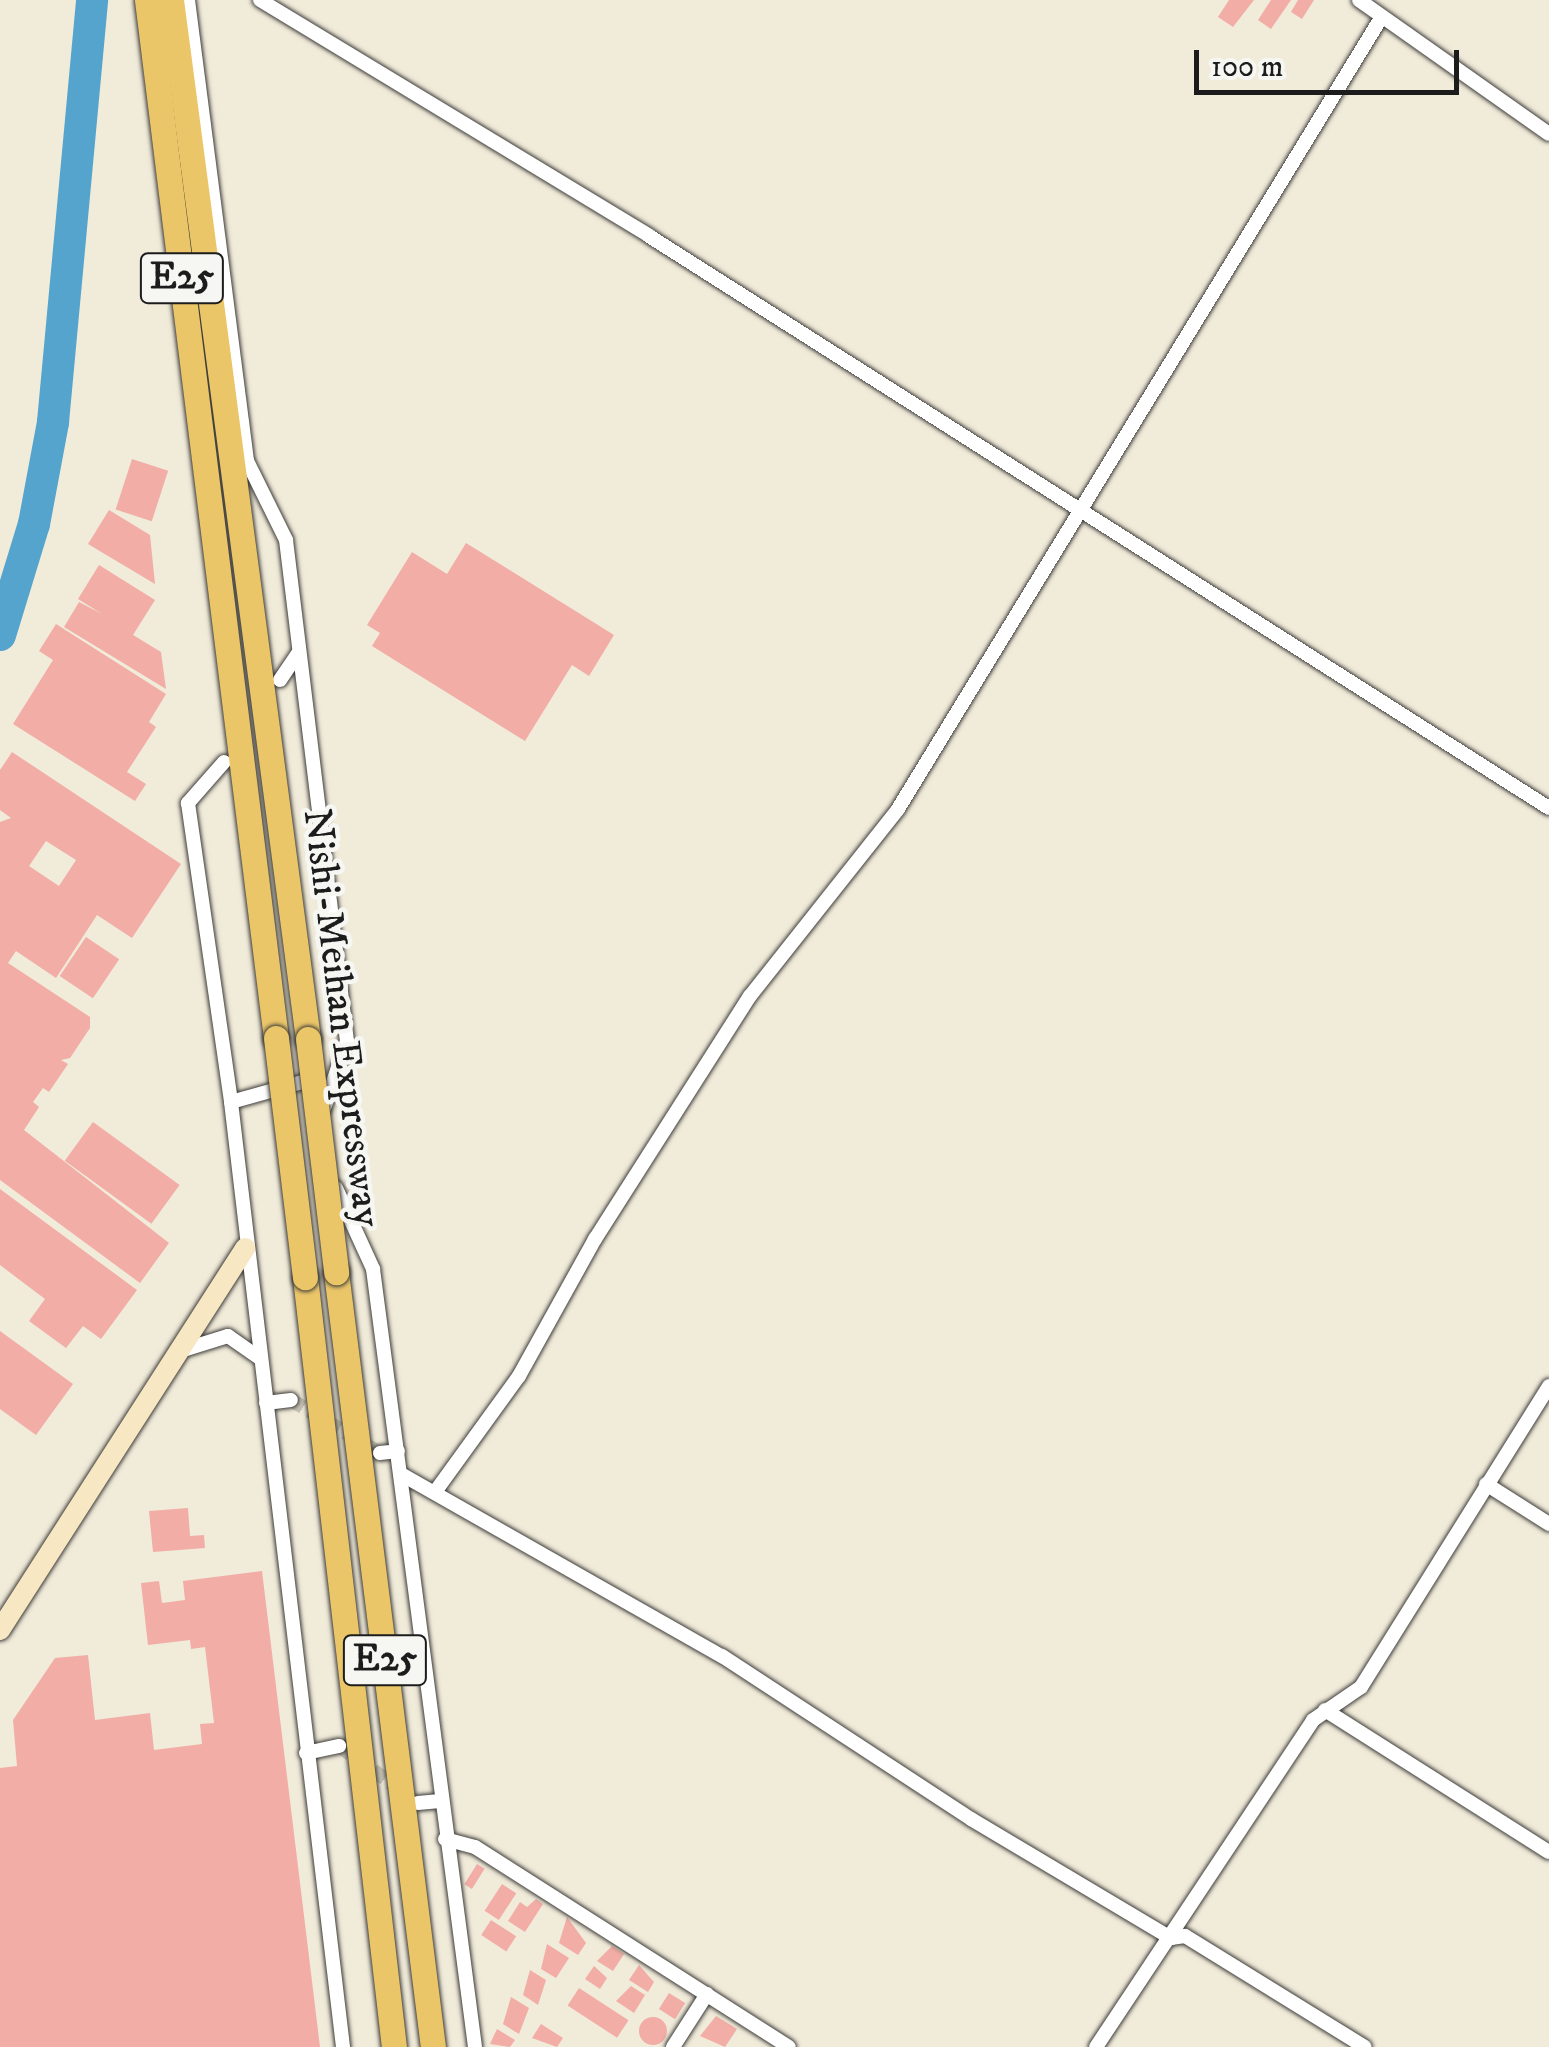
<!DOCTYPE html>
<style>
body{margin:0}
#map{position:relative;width:1549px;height:2047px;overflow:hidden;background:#f1ebda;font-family:"IM FELL DW Pica",serif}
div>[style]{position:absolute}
.river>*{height:32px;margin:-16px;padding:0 16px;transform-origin:16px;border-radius:16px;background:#54a4ce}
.building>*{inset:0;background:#f1ada6;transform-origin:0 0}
.round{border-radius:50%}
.street-tunnel>*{height:14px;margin-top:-7px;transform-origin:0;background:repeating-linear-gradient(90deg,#c6c2b4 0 14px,transparent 0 21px)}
.roads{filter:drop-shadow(0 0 2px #3c3b38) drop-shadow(0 0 2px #3c3b38)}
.street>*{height:14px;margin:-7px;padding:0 7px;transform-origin:7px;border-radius:7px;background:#fff}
.secondary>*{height:20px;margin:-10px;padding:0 10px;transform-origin:10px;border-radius:10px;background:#f7e8c3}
.highway>*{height:25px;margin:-12.5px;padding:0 12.5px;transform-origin:12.5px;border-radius:12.5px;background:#ebc669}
.bridges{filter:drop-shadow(0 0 2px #3c3b38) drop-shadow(0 0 2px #3c3b38)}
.highway-bridge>*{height:25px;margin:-12.5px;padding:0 12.5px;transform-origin:12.5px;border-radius:12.5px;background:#ebc669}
span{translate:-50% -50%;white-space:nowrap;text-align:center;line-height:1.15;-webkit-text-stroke:9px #f6f6f2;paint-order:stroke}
.shield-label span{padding:2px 8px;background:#f6f6f2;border:2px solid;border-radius:8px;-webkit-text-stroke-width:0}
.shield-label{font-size:38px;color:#1c1c1c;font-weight:700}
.street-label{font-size:40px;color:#1c1c1c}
.scale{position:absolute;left:1194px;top:50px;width:265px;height:45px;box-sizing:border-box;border:5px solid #1c1c1c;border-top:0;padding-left:12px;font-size:30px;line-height:35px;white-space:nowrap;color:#1c1c1c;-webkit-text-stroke:8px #f6f6f2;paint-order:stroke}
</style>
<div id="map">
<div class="river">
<div style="left:0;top:635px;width:116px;rotate:-73deg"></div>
<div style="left:34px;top:524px;width:104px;rotate:-79.4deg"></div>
<div style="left:53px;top:422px;width:424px;rotate:-84.7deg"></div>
</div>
<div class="building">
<div style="clip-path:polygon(1229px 0,1254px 0,1233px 27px,1218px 17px)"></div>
<div style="clip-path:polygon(1271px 0,1291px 0,1271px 29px,1258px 20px)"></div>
<div style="clip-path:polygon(1298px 0,1314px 0,1302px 19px,1291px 12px)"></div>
<div style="left:132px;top:459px;width:38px;height:53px;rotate:18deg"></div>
<div style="clip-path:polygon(109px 510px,150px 535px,155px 584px,88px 544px)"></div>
<div style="clip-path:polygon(466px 543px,614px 635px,589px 676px,572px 665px,525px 741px,372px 646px,380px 633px,367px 625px,412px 552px,447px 574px)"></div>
<div style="clip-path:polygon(99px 565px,155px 600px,133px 635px,161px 652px,166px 689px,64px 627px,79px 602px,102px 614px,78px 599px)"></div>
<div style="clip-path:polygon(56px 624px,166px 694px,149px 722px,156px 727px,127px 772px,146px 784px,135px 801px,13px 724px,53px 660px,39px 651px)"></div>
<div style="clip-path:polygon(evenodd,12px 752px,181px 864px,132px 938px,97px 915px,56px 978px,16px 951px,8px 963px,90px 1017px,90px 1028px,70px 1058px,61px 1060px,68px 1064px,49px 1092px,43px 1088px,33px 1102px,39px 1107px,24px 1130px,169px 1243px,140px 1283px,0 1180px,0 822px,11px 818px,0 810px,0 770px,12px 752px,46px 841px,76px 860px,59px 886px,29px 866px,46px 841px)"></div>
<div style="left:86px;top:937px;width:40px;height:47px;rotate:34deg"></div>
<div style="left:93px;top:1122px;width:107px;height:48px;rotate:36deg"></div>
<div style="clip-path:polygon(0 1189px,137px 1290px,101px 1339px,83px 1326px,66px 1348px,29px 1321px,45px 1299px,0 1265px)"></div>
<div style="clip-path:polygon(0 1331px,73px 1384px,36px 1435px,0 1409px)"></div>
<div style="clip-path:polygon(188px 1508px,190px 1536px,204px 1535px,205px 1548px,153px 1552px,149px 1511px)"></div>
<div style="clip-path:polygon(262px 1571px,320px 2047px,0 2047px,0 1768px,17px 1766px,13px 1720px,55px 1658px,88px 1655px,95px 1720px,150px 1713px,154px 1750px,202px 1744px,200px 1724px,214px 1723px,205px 1647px,191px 1649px,190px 1640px,148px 1645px,141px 1583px,159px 1581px,162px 1603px,185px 1600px,183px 1581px)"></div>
<div style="left:477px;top:1864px;width:9px;height:24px;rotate:32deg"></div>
<div style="left:502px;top:1884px;width:17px;height:32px;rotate:33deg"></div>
<div style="clip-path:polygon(536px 1899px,543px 1904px,525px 1932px,508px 1921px,520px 1902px,527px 1907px)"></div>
<div style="clip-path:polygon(567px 1917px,586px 1943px,578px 1955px,559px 1943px)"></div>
<div style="left:491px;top:1920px;width:30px;height:18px;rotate:33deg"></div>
<div style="clip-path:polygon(547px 1944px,569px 1958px,556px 1978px,541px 1969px)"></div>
<div style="clip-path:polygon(612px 1946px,624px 1954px,613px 1971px,597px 1961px)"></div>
<div style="clip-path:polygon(639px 1965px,654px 1982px,648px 1992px,629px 1980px)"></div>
<div style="clip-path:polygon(594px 1966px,607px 1978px,600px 1989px,585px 1979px)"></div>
<div style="clip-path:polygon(530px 1970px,546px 1980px,538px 2005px,523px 1995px)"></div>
<div style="clip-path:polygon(631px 1986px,645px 1995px,634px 2013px,616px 2001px)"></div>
<div style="left:579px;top:1988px;width:59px;height:21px;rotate:33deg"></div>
<div style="left:669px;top:1993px;width:19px;height:19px;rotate:32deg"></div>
<div style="clip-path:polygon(511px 1997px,529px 2008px,519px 2034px,503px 2024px)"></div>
<div style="clip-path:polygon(716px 2016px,737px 2029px,725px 2047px,700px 2036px)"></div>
<div class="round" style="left:639px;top:2017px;width:28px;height:28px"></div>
<div style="clip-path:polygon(541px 2024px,563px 2038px,557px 2047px,532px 2038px)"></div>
<div style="clip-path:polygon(497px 2029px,515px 2040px,510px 2047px,490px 2044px)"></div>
</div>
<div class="street-tunnel">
<div style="left:291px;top:1400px;width:104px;rotate:30.8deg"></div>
<div style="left:339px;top:1746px;width:77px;rotate:35.5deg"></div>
</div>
<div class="roads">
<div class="street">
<div style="left:188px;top:0;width:465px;rotate:82.7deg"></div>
<div style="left:247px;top:461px;width:88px;rotate:63.7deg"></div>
<div style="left:286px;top:540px;width:505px;rotate:83.06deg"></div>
<div style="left:347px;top:1041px;width:71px;rotate:108.9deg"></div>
<div style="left:260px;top:0;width:455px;rotate:31.2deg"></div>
<div style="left:649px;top:236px;width:1066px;rotate:32.44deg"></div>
<div style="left:1359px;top:0;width:232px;rotate:35.2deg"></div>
<div style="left:280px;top:680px;width:34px;rotate:-56deg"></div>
<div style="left:224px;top:762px;width:55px;rotate:131.3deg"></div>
<div style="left:188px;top:803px;width:302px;rotate:81.8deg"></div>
<div style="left:231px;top:1102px;width:952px;rotate:83.24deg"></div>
<div style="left:231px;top:1102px;width:89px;rotate:-15.6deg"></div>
<div style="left:336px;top:1188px;width:89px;rotate:65.4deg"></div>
<div style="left:373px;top:1269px;width:785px;rotate:82.53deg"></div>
<div style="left:183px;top:1350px;width:47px;rotate:-17.3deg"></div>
<div style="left:228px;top:1336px;width:39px;rotate:35deg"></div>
<div style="left:266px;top:1403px;width:25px;rotate:-7deg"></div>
<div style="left:380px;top:1453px;width:18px;rotate:-6deg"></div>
<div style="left:401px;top:1474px;width:369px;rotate:29.6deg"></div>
<div style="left:722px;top:1656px;width:298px;rotate:33.2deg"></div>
<div style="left:971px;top:1819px;width:233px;rotate:30.8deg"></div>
<div style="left:1171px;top:1938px;width:14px;rotate:-8deg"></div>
<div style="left:1185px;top:1936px;width:211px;rotate:31.7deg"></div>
<div style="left:1486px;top:1484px;width:75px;rotate:32.4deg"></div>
<div style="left:435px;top:1492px;width:143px;rotate:-54.1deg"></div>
<div style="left:519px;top:1376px;width:157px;rotate:-61deg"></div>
<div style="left:595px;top:1239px;width:288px;rotate:-57.5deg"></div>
<div style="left:750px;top:996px;width:238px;rotate:-51.6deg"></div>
<div style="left:898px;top:809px;width:927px;rotate:-58.59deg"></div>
<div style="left:1325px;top:1710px;width:265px;rotate:32.4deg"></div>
<div style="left:306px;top:1753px;width:34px;rotate:-12deg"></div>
<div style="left:418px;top:1803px;width:22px;rotate:-5deg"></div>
<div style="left:445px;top:1839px;width:31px;rotate:15deg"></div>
<div style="left:475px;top:1847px;width:372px;rotate:32.5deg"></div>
<div style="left:673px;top:2047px;width:63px;rotate:-57.3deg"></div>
<div style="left:1096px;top:2047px;width:392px;rotate:-56.4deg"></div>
<div style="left:1313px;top:1720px;width:58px;rotate:-34.5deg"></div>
<div style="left:1361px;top:1687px;width:355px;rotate:-58deg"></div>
</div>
<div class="secondary">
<div style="left:0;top:1630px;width:454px;rotate:-57.3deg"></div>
</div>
<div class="highway">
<div style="left:147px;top:0;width:1046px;rotate:82.92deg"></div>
<div style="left:171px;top:0;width:1048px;rotate:82.49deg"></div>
<div style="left:336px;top:1272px;width:781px;rotate:82.87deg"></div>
<div style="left:305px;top:1277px;width:775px;rotate:83.41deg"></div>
</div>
</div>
<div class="bridges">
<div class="highway-bridge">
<div style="left:276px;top:1038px;width:241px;rotate:83.1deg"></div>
<div style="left:308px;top:1039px;width:235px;rotate:83.1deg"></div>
</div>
</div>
<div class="shield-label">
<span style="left:182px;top:278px">E25</span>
<span style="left:385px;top:1660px">E25</span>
</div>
<div class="street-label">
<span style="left:341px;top:1018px;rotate:83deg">Nishi-Meihan Expressway</span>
</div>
<div class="scale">100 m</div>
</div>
